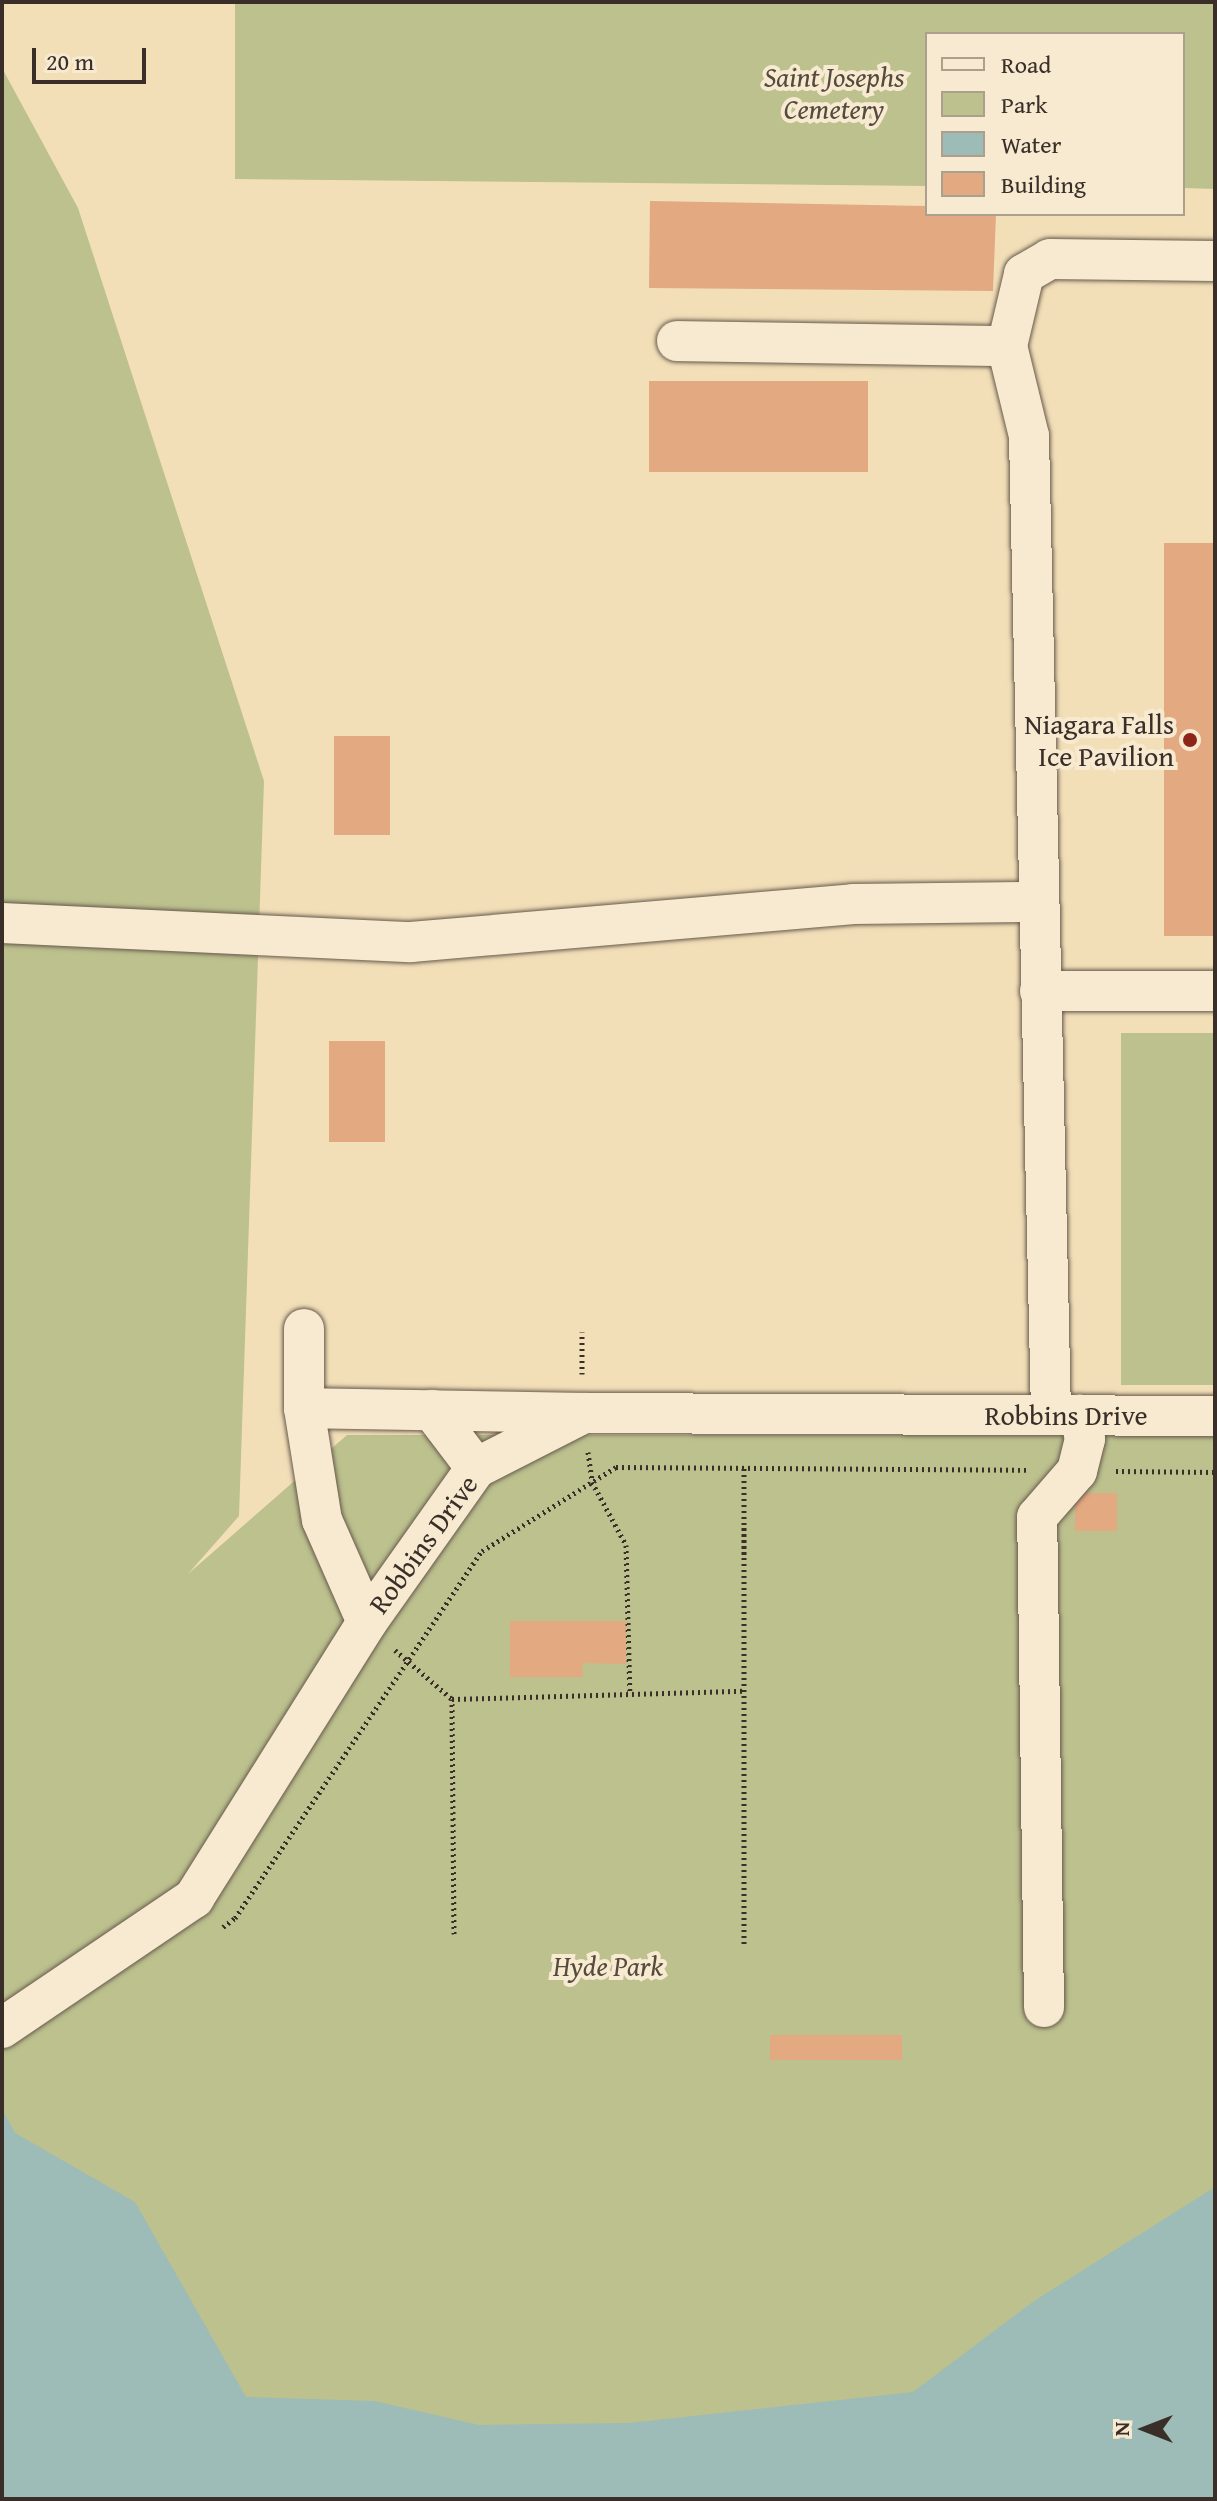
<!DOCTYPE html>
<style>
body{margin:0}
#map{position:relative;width:1217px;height:2501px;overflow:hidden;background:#f2dfb8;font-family:"Gentium Book Plus",serif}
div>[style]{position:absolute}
.green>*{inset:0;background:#bcc18e;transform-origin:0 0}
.water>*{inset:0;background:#9dbbb7}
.building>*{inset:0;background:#e3a980;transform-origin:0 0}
.path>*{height:5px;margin-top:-2.5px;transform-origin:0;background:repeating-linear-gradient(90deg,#3a2e29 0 2px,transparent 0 6px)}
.roads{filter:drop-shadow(0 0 2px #685a4d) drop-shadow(0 0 2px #685a4d)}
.minor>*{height:40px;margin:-20px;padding:0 20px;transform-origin:20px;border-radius:20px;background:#f7ead1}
.dots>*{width:22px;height:22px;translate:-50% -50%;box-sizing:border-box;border:4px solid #f7ead1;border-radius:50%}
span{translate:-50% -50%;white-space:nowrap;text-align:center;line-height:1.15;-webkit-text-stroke:8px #f7ead1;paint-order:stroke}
.park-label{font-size:28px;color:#544b3d;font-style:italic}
.poi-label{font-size:28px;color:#3a2e29}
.right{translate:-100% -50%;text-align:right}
.street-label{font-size:28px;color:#3a2e29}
.frame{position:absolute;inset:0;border:4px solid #3a2e29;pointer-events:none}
.legend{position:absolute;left:925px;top:32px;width:260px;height:184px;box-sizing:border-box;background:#f7ead1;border:2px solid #ab9f8e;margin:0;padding:10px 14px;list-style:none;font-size:24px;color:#3a2e29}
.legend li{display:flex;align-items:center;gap:16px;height:40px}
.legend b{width:40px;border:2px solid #ab9f8e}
.north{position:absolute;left:1105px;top:2389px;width:80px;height:80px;-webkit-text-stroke:6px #f7ead1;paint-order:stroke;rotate:270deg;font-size:22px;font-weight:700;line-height:32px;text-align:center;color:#3a2e29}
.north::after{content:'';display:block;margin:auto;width:28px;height:36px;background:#3a2e29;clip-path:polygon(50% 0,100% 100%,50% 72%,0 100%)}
.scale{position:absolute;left:32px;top:48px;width:114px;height:36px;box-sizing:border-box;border:4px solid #3a2e29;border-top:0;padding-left:10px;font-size:24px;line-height:28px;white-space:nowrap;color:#3a2e29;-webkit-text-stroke:6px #f7ead1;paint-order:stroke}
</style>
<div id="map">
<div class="green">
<div style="clip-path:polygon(235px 2px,1215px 2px,1215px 189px,1183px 188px,1183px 34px,927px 34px,927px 186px,235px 179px)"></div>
<div style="clip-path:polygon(2px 68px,78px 208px,264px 781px,239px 1516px,188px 1574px,347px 1435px,1215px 1435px,1215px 2499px,2px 2499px)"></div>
<div style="left:1121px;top:1033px;width:94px;height:352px"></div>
</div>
<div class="water">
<div style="clip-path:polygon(2px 2109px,15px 2133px,135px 2202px,246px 2397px,374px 2401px,479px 2425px,629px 2423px,913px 2392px,1034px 2301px,1215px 2187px,1215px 2499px,2px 2499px)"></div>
</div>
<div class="building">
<div style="clip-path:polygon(650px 201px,927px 206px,927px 214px,996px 214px,993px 291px,649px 288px)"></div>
<div style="left:649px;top:381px;width:219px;height:91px"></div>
<div style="left:1215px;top:543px;width:393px;height:51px;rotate:90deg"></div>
<div style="left:334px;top:736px;width:56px;height:99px"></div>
<div style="left:329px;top:1041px;width:56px;height:101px"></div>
<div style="left:1075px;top:1493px;width:42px;height:38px"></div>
<div style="clip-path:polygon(510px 1621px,626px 1621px,626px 1664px,582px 1663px,583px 1677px,510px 1677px)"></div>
<div style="left:770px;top:2035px;width:132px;height:25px"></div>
</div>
<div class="path">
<div style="left:582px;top:1374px;width:42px;rotate:-90deg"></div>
<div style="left:588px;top:1452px;width:30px;rotate:82deg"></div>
<div style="left:592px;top:1482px;width:72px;rotate:61.6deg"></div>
<div style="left:626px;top:1545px;width:149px;rotate:88.5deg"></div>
<div style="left:744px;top:1468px;width:478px;rotate:90deg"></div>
<div style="left:1116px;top:1471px;width:99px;rotate:0.6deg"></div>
<div style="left:395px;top:1650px;width:75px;rotate:40.7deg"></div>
<div style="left:223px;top:1927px;width:15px;rotate:-37deg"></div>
<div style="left:235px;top:1918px;width:442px;rotate:-56.1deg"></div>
<div style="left:482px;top:1551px;width:158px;rotate:-32.1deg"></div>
<div style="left:616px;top:1467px;width:410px;rotate:0.4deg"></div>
<div style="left:454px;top:1934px;width:235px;rotate:-90.5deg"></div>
<div style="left:452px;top:1699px;width:292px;rotate:-1.6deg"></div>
</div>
<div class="roads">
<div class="minor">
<div style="left:677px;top:341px;width:330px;rotate:0.9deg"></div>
<div style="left:2px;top:923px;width:409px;rotate:2.7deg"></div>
<div style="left:411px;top:942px;width:444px;rotate:-4.9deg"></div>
<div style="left:853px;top:904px;width:171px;rotate:-0.7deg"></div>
<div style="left:1040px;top:991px;width:175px"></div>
<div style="left:304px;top:1329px;width:79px;rotate:90deg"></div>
<div style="left:304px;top:1408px;width:113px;rotate:80.9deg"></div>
<div style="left:322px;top:1520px;width:111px;rotate:66.2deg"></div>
<div style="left:304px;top:1408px;width:276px;rotate:1deg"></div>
<div style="left:432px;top:1410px;width:73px;rotate:52.8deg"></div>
<div style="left:1051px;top:1414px;width:978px;rotate:-91.29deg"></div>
<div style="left:1029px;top:436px;width:93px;rotate:-103.7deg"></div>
<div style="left:1007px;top:346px;width:74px;rotate:-76.7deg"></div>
<div style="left:1024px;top:274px;width:30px;rotate:-30deg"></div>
<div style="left:1050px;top:259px;width:165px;rotate:0.7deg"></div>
<div style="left:1044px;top:2007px;width:490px;rotate:-90.8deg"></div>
<div style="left:1037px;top:1517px;width:61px;rotate:-49deg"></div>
<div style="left:1077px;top:1471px;width:33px;rotate:-76deg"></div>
<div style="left:1085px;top:1439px;width:25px;rotate:-102deg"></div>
<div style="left:2px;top:2028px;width:232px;rotate:-34.1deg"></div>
<div style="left:194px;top:1898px;width:326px;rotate:-57.9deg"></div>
<div style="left:367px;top:1622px;width:189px;rotate:-54.7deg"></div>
<div style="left:476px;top:1468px;width:121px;rotate:-27deg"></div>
<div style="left:584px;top:1413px;width:631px;rotate:0.27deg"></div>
</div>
</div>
<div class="dots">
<div style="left:1190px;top:740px;background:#8f2418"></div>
</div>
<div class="park-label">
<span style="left:834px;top:93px">Saint Josephs<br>Cemetery</span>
<span style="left:608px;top:1966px">Hyde Park</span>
</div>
<div class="poi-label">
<span class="right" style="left:1174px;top:740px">Niagara Falls<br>Ice Pavilion</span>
</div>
<div class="street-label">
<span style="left:1066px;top:1415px">Robbins Drive</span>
<span style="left:423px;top:1544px;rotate:-54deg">Robbins Drive</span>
</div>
<div class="frame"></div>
<ul class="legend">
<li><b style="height:10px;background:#f7ead1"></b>Road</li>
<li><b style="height:22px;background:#bcc18e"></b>Park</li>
<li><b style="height:22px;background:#9dbbb7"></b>Water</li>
<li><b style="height:22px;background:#e3a980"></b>Building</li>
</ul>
<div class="north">N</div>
<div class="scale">20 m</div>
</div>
